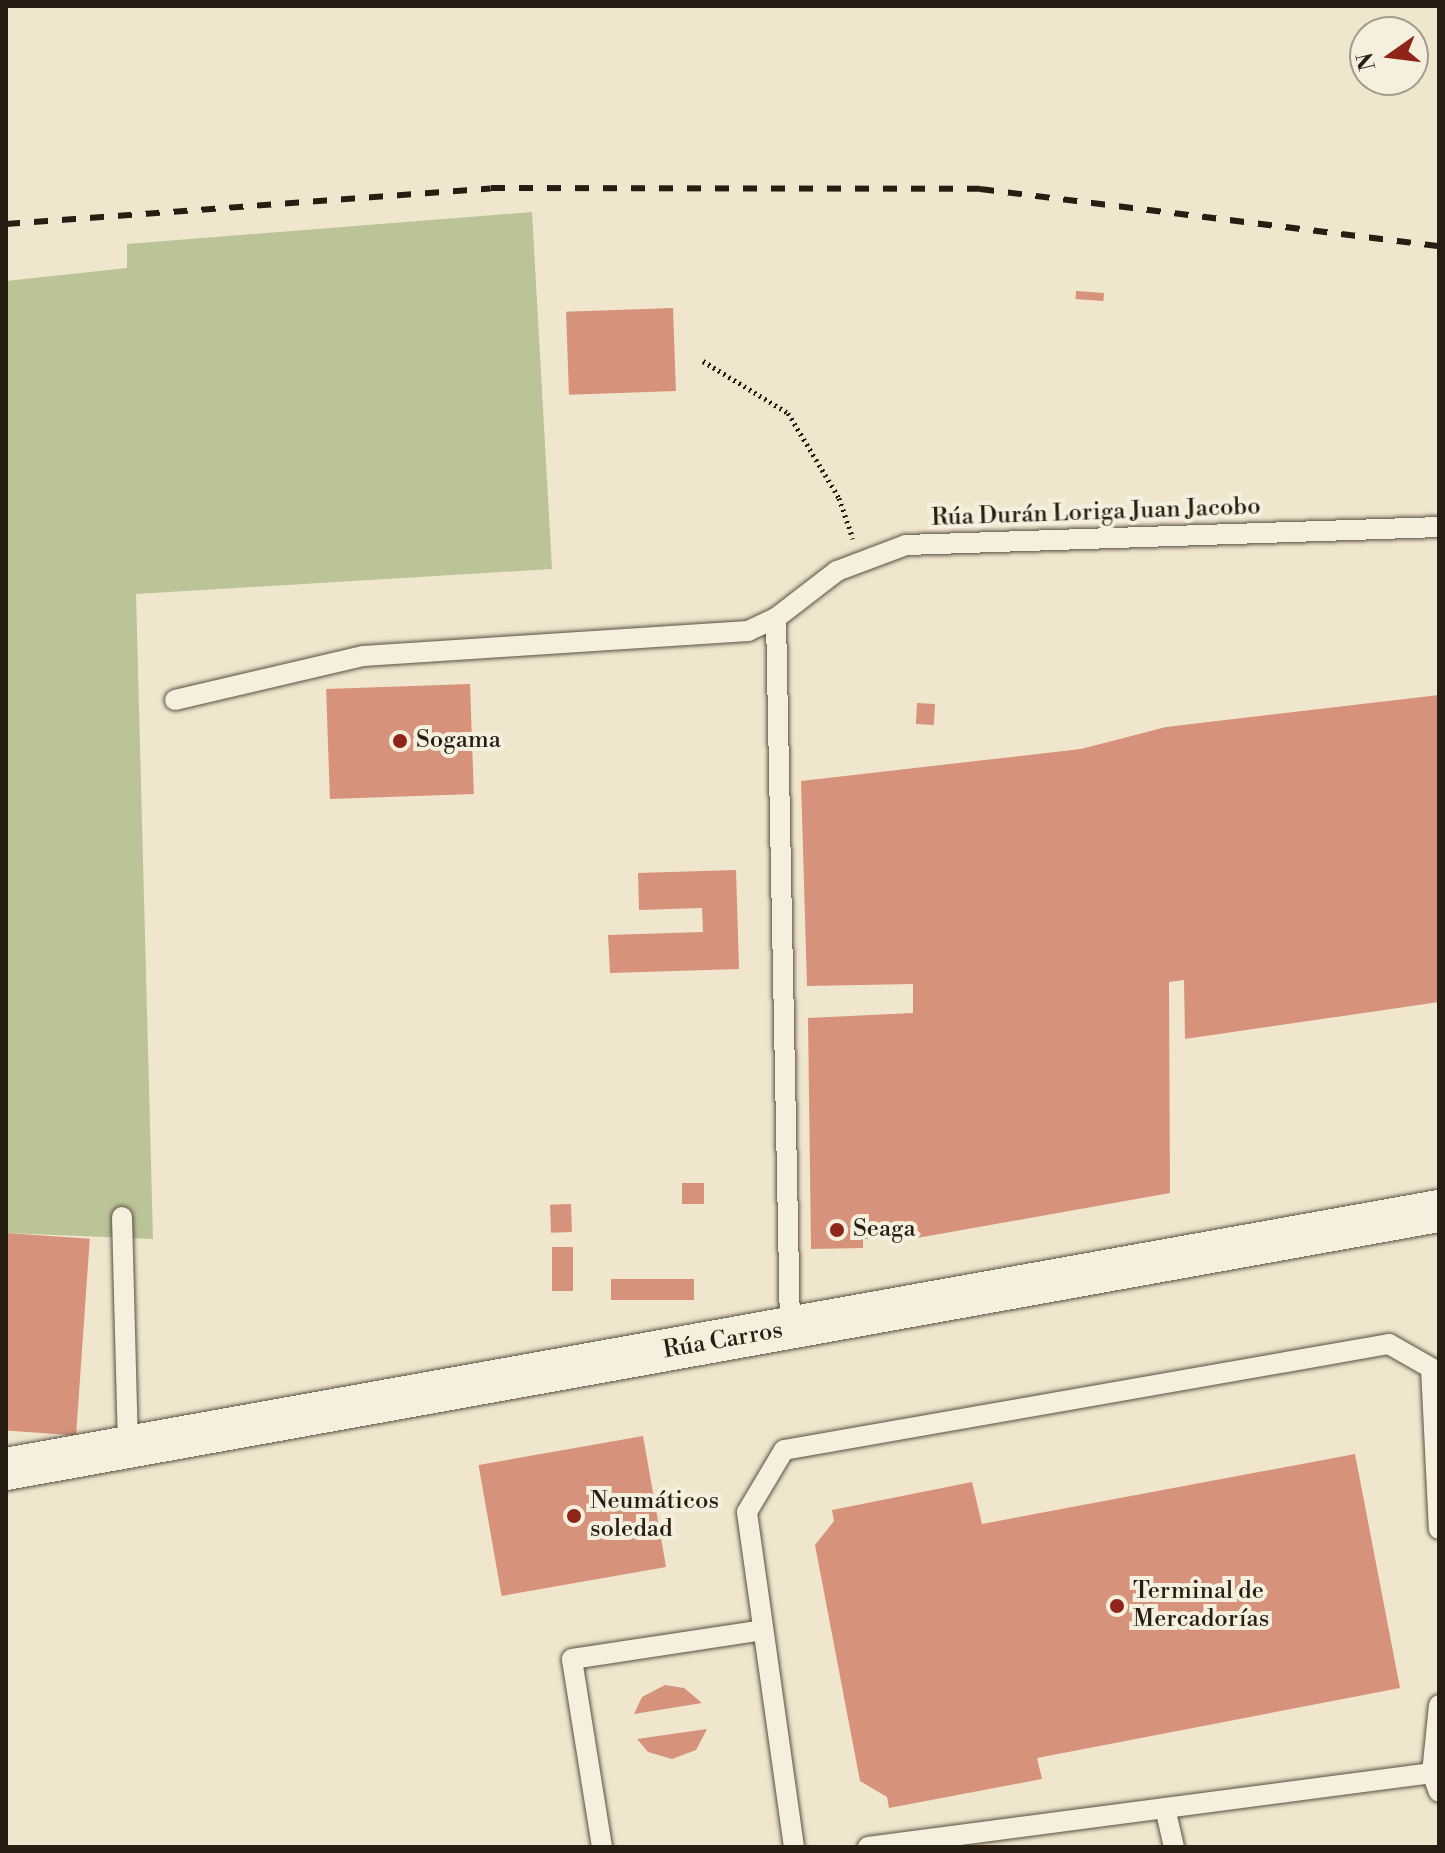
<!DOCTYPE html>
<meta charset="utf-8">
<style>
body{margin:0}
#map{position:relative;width:1445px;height:1853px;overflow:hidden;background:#f0e6cd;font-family:"Libre Bodoni",serif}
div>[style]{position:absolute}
.green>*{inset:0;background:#bbc497}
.building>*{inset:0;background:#d6927a;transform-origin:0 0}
.path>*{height:5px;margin-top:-2.5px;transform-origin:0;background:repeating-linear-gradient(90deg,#281d13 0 2px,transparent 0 6px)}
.roads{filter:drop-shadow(0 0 2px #5a4f42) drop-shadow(0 0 2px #5a4f42)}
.lane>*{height:20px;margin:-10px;padding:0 10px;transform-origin:10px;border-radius:10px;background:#f5efde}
.street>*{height:42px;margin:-21px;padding:0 21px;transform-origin:21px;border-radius:21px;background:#f5efde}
.rail>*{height:6px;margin-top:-3px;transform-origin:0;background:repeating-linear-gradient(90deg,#281d13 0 14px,transparent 0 28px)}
.dots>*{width:22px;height:22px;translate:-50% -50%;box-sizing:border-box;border:4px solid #f5efde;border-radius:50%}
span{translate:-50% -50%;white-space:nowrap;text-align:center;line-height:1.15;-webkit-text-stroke:8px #f5efde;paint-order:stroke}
.street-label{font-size:24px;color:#281d13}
.poi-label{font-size:24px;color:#281d13}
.left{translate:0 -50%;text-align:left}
.frame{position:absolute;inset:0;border:8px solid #281d13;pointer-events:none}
.north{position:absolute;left:1349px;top:16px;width:80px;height:80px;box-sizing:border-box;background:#f5efde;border:2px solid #a39b8d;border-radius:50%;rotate:256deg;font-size:22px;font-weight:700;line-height:32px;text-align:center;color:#281d13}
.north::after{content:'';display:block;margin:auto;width:28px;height:36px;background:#8f2418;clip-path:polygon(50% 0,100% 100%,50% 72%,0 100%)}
</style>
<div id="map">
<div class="green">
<div style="clip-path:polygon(532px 212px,552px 569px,136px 594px,153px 1239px,6px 1233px,6px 281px,127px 268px,127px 244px)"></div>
</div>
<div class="building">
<div style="left:1076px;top:291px;width:28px;height:8px;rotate:4deg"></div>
<div style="left:673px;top:308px;width:83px;height:107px;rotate:88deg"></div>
<div style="left:470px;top:684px;width:110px;height:144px;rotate:88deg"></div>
<div style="clip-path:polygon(1439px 695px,1439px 1002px,1185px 1039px,1184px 980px,1169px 982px,1170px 1193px,917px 1238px,863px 1239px,863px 1248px,811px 1249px,808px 1018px,913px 1013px,913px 984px,807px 986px,801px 781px,1081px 749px,1166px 727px)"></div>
<div style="left:917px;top:703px;width:18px;height:21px;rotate:3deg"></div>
<div style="clip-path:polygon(736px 870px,739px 969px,610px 973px,608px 935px,703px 932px,702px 908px,639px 910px,638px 873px)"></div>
<div style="left:682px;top:1183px;width:22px;height:21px"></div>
<div style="left:571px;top:1204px;width:28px;height:21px;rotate:88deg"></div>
<div style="left:6px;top:1233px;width:84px;height:197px;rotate:4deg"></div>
<div style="left:552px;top:1247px;width:21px;height:44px"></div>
<div style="left:694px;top:1279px;width:21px;height:83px;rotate:90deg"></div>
<div style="left:643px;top:1436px;width:133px;height:167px;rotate:80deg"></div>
<div style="clip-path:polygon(1355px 1454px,1400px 1688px,1037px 1758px,1042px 1779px,889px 1808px,887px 1797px,860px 1781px,815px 1545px,834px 1521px,832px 1510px,972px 1482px,982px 1524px)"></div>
<div style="clip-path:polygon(665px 1685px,684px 1688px,702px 1703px,634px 1714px,642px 1697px)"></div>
<div style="clip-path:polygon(707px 1729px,696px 1750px,672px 1759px,648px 1752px,637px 1739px)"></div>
</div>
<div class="path">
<div style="left:703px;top:361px;width:100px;rotate:31.5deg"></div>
<div style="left:788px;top:413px;width:99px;rotate:59deg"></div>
<div style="left:839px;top:498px;width:43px;rotate:71.1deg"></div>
</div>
<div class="roads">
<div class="lane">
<div style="left:776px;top:618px;width:711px;rotate:88.87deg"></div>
<div style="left:175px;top:700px;width:193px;rotate:-13.2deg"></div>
<div style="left:363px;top:656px;width:386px;rotate:-3.7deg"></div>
<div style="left:748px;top:631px;width:31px;rotate:-25deg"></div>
<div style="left:776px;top:618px;width:77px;rotate:-37.6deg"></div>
<div style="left:837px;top:571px;width:74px;rotate:-20.6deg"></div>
<div style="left:906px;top:545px;width:533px;rotate:-1.93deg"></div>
<div style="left:122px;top:1217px;width:232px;rotate:88.5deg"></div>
<div style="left:1432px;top:1773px;width:20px;rotate:70deg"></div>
<div style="left:1165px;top:1808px;width:40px;rotate:77deg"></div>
<div style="left:602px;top:1847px;width:190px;rotate:-99.1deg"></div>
<div style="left:572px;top:1659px;width:193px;rotate:-8.6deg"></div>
<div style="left:794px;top:1847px;width:338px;rotate:-98deg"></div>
<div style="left:747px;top:1512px;width:72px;rotate:-59.2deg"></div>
<div style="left:784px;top:1450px;width:614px;rotate:-9.94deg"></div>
<div style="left:1389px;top:1344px;width:48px;rotate:29.7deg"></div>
<div style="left:1431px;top:1368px;width:161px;rotate:87.2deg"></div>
<div style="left:868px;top:1847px;width:569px;rotate:-7.47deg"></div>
<div style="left:1432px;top:1773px;width:68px;rotate:-84.1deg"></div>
</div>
<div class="street">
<div style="left:6px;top:1469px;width:1456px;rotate:-10.21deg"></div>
</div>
</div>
<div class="rail">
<div style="left:6px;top:224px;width:486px;rotate:-4.2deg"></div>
<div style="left:491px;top:188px;width:489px;rotate:0.1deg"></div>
<div style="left:980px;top:189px;width:463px;rotate:7.1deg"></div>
</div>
<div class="dots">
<div style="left:400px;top:741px;background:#8f2418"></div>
<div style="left:837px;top:1230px;background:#8f2418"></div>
<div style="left:574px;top:1516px;background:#8f2418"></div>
<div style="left:1117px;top:1606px;background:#8f2418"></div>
</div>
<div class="street-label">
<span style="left:1096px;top:513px;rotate:-2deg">Rúa Durán Loriga Juan Jacobo</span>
<span style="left:723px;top:1341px;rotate:-10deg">Rúa Carros</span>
</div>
<div class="poi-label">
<span class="left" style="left:416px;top:741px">Sogama</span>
<span class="left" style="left:853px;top:1230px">Seaga</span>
<span class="left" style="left:590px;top:1516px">Neumáticos<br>soledad</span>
<span class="left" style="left:1133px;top:1606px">Terminal de<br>Mercadorías</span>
</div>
<div class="frame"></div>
<div class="north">N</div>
</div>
